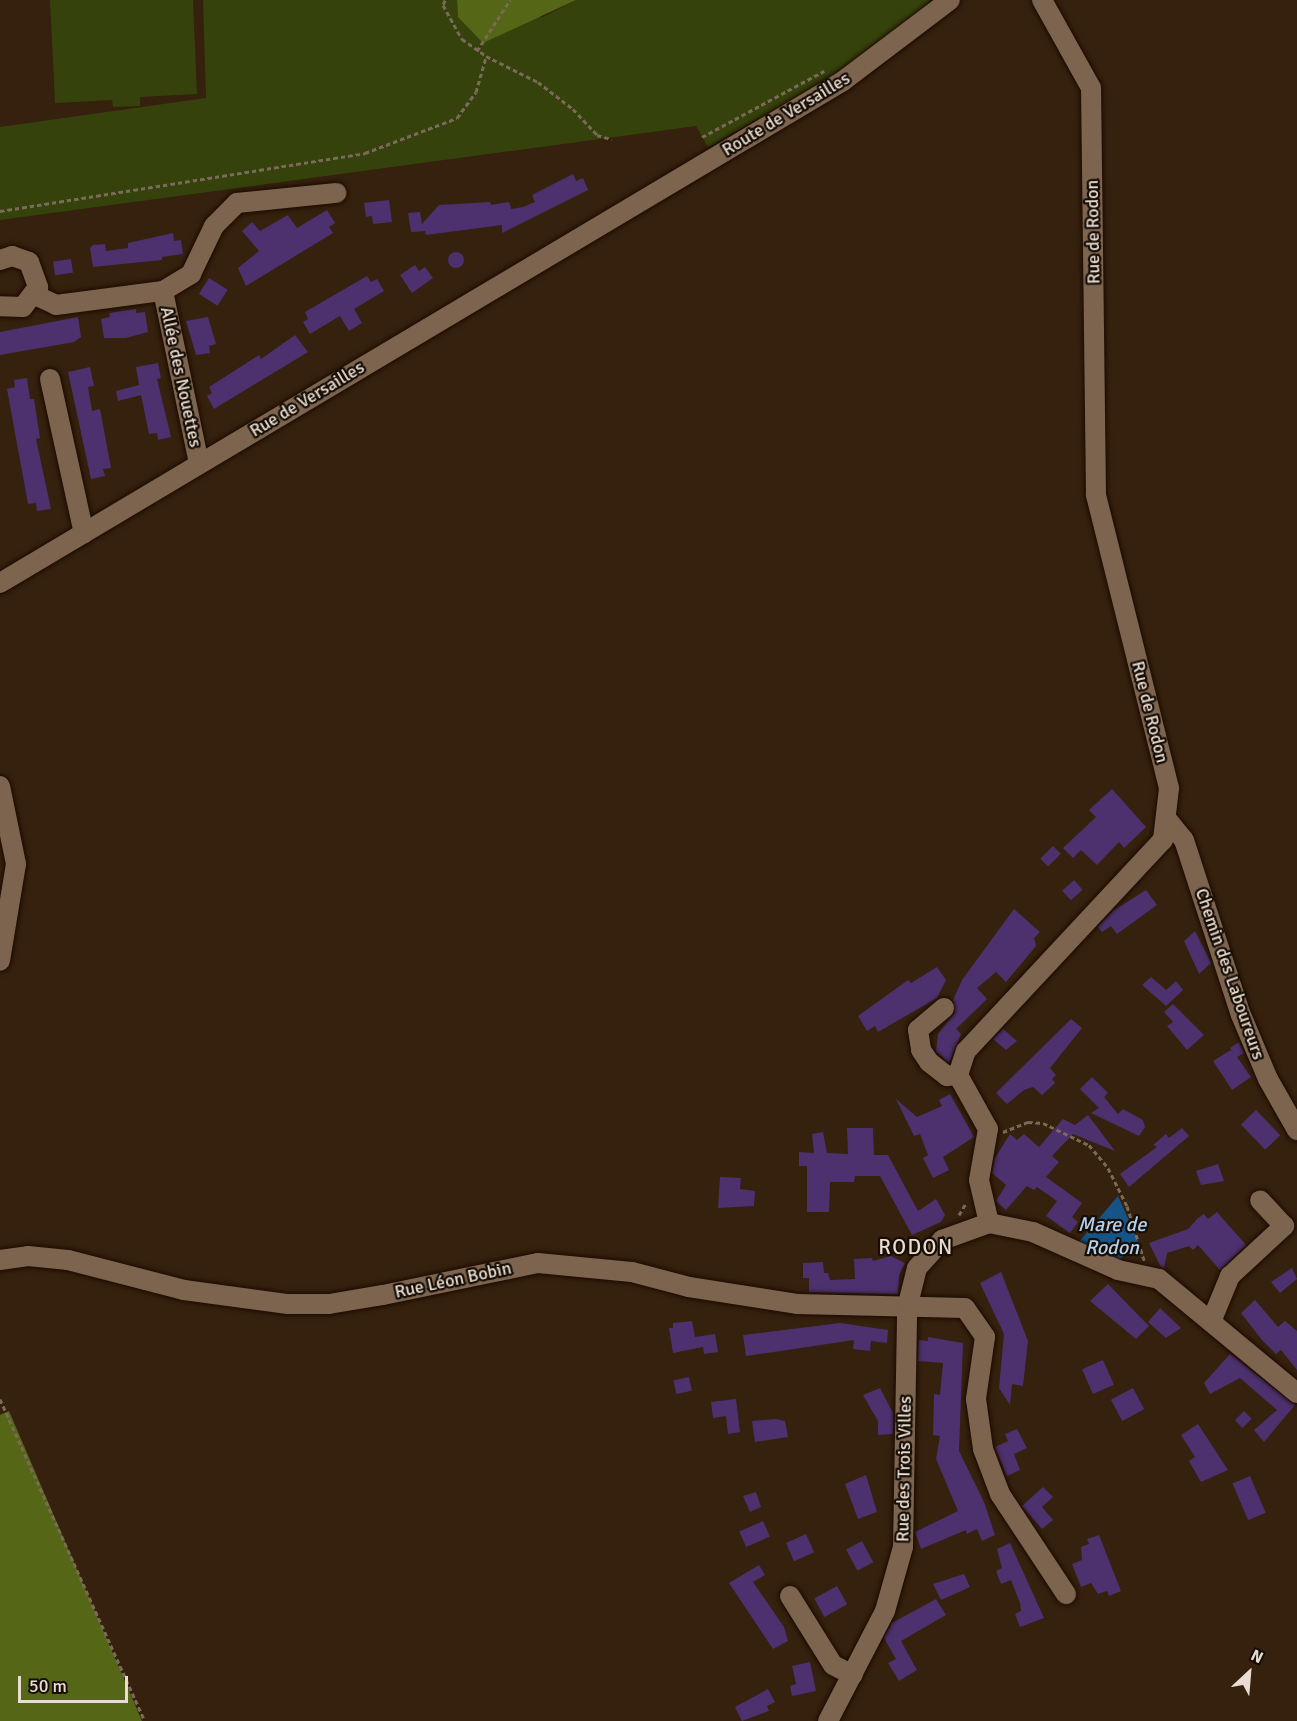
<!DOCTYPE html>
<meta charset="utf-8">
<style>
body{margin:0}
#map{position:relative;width:1297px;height:1721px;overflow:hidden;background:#35210d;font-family:Signika,sans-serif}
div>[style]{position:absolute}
.green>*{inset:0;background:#36420b}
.forest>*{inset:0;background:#556617}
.water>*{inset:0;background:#165386}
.building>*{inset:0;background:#4c316e;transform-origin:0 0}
.round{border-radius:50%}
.path>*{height:3px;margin-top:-1.5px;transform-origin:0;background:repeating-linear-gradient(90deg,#7b6959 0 4.5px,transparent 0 7.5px)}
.roads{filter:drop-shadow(0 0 2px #1c0a00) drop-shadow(0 0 2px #1c0a00)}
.minor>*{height:20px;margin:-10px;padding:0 10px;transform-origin:10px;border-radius:10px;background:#7c644f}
span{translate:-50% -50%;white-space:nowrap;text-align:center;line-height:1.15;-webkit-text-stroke:4.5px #160d05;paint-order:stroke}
.street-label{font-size:18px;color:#e9dcd0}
.water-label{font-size:20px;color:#b3d1ef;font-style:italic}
.quarter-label{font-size:21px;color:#e9dcd0;letter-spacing:1.5px}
.north{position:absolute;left:1219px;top:1643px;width:60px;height:60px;-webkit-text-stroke:4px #160d05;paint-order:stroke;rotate:26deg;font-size:16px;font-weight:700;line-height:24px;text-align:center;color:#e9dcd0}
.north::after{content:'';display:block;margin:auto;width:21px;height:27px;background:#e9dcd0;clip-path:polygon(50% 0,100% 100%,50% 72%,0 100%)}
.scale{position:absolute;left:18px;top:1676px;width:110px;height:27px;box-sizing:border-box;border:3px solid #e9dcd0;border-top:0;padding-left:8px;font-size:18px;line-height:21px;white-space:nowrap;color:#e9dcd0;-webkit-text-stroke:4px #160d05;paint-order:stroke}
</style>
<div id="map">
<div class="green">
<div style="clip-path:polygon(50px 0,193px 0,197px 94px,140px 97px,140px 106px,113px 107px,112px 100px,55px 103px)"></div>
<div style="clip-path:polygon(203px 0,457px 0,458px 17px,543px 17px,576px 0,931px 0,864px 59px,708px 147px,696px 126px,0 220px,0 127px,206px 98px)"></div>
</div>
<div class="forest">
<div style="clip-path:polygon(457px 0,576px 0,483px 43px,458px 17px)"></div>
<div style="clip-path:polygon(9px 1411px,142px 1721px,0 1721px,0 1415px)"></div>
</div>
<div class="water">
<div style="clip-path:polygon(1118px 1196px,1139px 1243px,1117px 1262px,1078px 1243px)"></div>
</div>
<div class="building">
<div style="clip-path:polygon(573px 174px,576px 181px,583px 178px,588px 190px,502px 233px,502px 225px,426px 235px,425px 231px,411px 232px,408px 213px,420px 212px,422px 224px,439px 205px,490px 202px,491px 205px,509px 202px,511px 209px,523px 207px,535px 202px,532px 195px)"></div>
<div style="clip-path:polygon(389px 200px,392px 222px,373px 224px,372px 216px,366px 217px,364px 203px)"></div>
<div style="clip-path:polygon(327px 210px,335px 223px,329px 227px,333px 233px,246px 286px,238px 268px,259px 251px,242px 231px,252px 222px,260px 231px,288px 215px,297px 228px)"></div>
<div style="clip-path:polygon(173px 233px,174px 241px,181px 240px,183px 254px,162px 257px,162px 260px,93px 267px,90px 248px,93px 245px,105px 244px,106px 251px,128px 248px,128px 243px)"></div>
<div class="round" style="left:448px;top:252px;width:16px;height:16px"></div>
<div style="left:71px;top:259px;width:14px;height:18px;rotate:82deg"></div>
<div style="clip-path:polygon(415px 265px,419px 271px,425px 267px,433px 278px,412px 293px,400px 275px)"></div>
<div style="clip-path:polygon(367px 276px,371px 282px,377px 279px,384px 291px,354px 309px,362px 323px,349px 331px,340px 316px,310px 334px,303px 322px,308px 319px,305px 312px)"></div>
<div style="left:209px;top:278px;width:22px;height:19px;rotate:32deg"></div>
<div style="clip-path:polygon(136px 309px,136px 313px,145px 312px,148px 332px,126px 338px,104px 338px,101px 319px,110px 317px,109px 313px)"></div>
<div style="clip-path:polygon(78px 317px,81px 337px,74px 342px,0 355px,0 332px)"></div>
<div style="clip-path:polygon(208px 317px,216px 344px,209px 346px,210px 353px,196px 355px,186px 321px)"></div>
<div style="clip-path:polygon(295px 335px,308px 352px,214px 409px,207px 396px,212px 393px,209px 387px,259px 355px,261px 359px)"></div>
<div style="clip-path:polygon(158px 363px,161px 378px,157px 379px,171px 437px,158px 440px,157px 433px,149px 434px,141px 395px,118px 401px,116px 391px,139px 385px,136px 367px)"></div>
<div style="clip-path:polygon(90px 367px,94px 386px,88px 387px,92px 411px,100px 409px,111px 468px,103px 469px,105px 476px,91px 479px,68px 372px)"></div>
<div style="clip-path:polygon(27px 378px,30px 399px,34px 399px,40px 438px,36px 439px,51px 509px,37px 511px,36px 503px,28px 504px,7px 389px,15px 387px,14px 380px)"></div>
<div style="clip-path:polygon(1112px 789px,1146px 827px,1124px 848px,1119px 842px,1097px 865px,1081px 850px,1073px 858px,1063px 848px,1096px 817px,1089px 810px)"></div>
<div style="left:1053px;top:846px;width:11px;height:18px;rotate:45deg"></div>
<div style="left:1074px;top:880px;width:13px;height:16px;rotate:48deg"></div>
<div style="clip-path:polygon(1146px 890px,1157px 905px,1117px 934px,1111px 926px,1102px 932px,1098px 927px,1113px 911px)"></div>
<div style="clip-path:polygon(1014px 909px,1040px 932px,1034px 938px,1036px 946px,1006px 982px,996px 972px,977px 988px,987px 999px,956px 1029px,961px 1034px,949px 1063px,936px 1051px,938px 1034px,955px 1013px,953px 1000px,962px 980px)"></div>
<div style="clip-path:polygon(1195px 931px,1211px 963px,1199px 974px,1184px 941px)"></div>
<div style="clip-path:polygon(937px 967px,946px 980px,937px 998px,878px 1032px,875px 1026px,867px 1031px,858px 1016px,908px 980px,911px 983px)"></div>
<div style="clip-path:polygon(1151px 977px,1166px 990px,1176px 981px,1183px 990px,1166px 1006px,1142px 985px)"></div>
<div style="clip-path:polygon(1173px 1004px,1204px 1035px,1187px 1050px,1167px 1026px,1173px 1022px,1164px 1012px)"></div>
<div style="clip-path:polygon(1071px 1019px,1082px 1028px,1050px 1068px,1056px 1075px,1052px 1079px,1055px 1083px,1042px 1095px,1033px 1087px,1024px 1090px,1007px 1104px,996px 1093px)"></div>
<div style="clip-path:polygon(1003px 1029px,1017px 1041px,1006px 1050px,993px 1039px)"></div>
<div style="clip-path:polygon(1239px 1042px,1244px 1053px,1237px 1057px,1251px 1077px,1232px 1090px,1213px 1061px,1231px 1050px,1234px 1054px,1230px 1048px)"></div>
<div style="clip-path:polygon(1092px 1077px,1108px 1093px,1104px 1097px,1118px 1114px,1123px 1109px,1143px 1120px,1145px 1127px,1139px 1136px,1091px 1113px,1099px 1108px,1080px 1089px)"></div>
<div style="clip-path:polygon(950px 1094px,974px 1137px,943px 1157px,949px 1170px,933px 1178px,923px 1158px,928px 1155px,920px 1134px,914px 1136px,896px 1099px,917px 1117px,942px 1106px,939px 1100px)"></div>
<div style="left:1256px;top:1110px;width:35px;height:21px;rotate:46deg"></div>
<div style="clip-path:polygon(1088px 1115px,1115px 1151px,1073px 1134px,1052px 1156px,1059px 1162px,1046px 1177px,1082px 1203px,1072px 1217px,1078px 1222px,1070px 1233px,1046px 1216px,1057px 1201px,1037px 1187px,1034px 1190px,1027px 1186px,1006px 1210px,996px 1201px,1006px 1185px,992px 1173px,995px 1158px,1010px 1134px,1017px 1140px,1024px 1134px,1039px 1147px,1063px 1119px,1075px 1125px)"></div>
<div style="clip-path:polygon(847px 1128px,873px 1128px,874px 1155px,888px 1155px,918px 1211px,936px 1199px,945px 1215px,941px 1222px,912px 1235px,880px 1176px,855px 1176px,854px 1182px,830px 1182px,829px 1212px,807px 1212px,807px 1166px,799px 1166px,799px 1152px,814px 1153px,812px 1134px,823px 1132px,827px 1153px,848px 1154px)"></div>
<div style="clip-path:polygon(1182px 1128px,1189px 1136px,1129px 1187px,1120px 1174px,1157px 1147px,1153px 1145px,1166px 1134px,1169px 1138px)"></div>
<div style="clip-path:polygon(1218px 1164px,1224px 1181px,1201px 1185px,1196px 1171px)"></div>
<div style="clip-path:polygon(720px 1177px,741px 1178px,740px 1189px,755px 1191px,754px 1206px,718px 1208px)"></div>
<div style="clip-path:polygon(1217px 1212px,1246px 1245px,1220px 1270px,1198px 1245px,1193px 1250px,1189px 1246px,1167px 1253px,1164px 1268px,1161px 1267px,1149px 1243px,1188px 1229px,1198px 1218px,1204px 1214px,1208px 1219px)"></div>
<div style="clip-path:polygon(891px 1256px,905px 1263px,899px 1275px,898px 1294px,809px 1292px,809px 1278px,803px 1278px,803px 1263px,823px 1262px,824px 1273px,828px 1273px,830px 1280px,855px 1279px,854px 1259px,872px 1258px,873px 1261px)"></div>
<div style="clip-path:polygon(1292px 1268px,1297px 1279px,1280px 1293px,1271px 1282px)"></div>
<div style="clip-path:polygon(1001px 1272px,1028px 1341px,1023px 1386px,1012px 1384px,1010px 1405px,999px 1388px,1004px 1334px,980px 1283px)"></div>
<div style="clip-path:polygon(1108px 1284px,1149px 1326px,1136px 1339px,1090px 1301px)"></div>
<div style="clip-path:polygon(1255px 1300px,1278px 1327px,1285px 1321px,1297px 1331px,1297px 1370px,1281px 1350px,1276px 1354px,1262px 1340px,1241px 1313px)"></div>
<div style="clip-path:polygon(1160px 1308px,1181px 1328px,1166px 1338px,1148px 1322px)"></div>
<div style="clip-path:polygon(692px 1321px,695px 1337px,715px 1334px,718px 1352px,704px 1354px,703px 1347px,673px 1353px,669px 1328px,673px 1328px,673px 1323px)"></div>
<div style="clip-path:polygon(840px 1323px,888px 1330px,887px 1343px,871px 1341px,870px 1351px,853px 1349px,854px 1340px,746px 1356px,743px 1335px)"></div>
<div style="clip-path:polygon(928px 1337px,963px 1343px,959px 1451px,984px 1502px,995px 1535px,982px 1541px,977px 1529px,967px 1534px,966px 1530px,921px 1549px,915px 1532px,958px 1511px,936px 1459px,940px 1436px,933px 1435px,934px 1394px,940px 1395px,943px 1363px,918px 1361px,919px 1340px,928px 1341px)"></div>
<div style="clip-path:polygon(1230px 1354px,1295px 1405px,1264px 1442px,1254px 1430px,1277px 1410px,1240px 1378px,1210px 1394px,1204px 1383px)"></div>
<div style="left:1103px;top:1360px;width:27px;height:23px;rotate:66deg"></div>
<div style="left:689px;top:1377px;width:14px;height:16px;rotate:78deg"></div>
<div style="clip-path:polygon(880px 1388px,893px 1413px,893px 1434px,878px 1435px,878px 1421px,863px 1395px)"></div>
<div style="left:1133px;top:1388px;width:24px;height:25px;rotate:62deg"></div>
<div style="clip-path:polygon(736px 1399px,740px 1432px,728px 1434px,726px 1416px,713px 1418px,711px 1402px)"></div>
<div style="left:1244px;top:1411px;width:11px;height:13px;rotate:45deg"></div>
<div style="clip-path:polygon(776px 1419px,785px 1421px,788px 1437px,755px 1442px,752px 1421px)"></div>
<div style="clip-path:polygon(1198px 1424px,1228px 1470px,1201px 1482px,1189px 1461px,1195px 1457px,1181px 1435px)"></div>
<div style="clip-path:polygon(1017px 1429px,1027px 1448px,1014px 1454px,1020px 1470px,1007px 1476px,995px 1447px,1008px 1441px,1005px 1434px)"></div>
<div style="clip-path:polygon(866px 1475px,877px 1512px,858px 1519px,845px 1484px)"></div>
<div style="left:1250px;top:1476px;width:40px;height:19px;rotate:67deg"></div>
<div style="clip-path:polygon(1043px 1487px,1053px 1497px,1042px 1507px,1053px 1520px,1042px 1529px,1022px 1506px)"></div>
<div style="clip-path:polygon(756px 1492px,761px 1507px,750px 1512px,743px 1496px)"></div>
<div style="left:763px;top:1521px;width:17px;height:26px;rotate:66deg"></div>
<div style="left:806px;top:1534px;width:20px;height:22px;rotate:66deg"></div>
<div style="clip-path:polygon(1099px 1535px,1121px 1591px,1109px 1596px,1107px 1591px,1098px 1594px,1091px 1583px,1081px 1587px,1072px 1564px,1082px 1560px,1081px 1547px,1089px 1544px,1087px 1539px)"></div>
<div style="left:862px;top:1541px;width:24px;height:18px;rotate:62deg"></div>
<div style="clip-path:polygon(1010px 1543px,1044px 1618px,1020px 1627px,1015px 1614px,1021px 1611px,1020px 1603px,1011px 1580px,1001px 1584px,996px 1571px,1002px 1568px,997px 1549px)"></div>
<div style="clip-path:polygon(759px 1565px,765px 1575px,753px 1582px,784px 1627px,788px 1641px,773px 1649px,729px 1583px)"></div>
<div style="clip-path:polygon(964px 1574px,970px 1587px,941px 1600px,933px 1584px)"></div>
<div style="left:837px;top:1586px;width:21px;height:26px;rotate:61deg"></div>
<div style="clip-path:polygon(936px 1599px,946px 1615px,901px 1641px,917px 1670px,899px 1681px,888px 1663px,896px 1659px,884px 1638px,892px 1623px)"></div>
<div style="clip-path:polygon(810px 1662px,816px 1691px,792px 1696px,790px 1686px,796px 1684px,792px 1666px)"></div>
<div style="clip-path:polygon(768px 1689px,775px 1702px,767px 1706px,769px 1711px,742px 1721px,735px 1707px)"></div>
</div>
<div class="path">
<div style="left:445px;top:0;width:5px;rotate:112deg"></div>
<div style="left:443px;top:5px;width:39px;rotate:61deg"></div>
<div style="left:462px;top:39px;width:29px;rotate:35deg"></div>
<div style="left:486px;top:56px;width:58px;rotate:26.6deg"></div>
<div style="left:538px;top:82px;width:44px;rotate:37.6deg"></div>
<div style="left:573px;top:109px;width:35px;rotate:47deg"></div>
<div style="left:597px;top:135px;width:15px;rotate:16deg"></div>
<div style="left:477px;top:51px;width:61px;rotate:-57.1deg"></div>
<div style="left:702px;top:137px;width:139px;rotate:-28.4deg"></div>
<div style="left:0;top:211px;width:370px;rotate:-9deg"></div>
<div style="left:365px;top:153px;width:98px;rotate:-20.8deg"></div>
<div style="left:457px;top:118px;width:32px;rotate:-54deg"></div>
<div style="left:476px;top:92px;width:37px;rotate:-74deg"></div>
<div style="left:1003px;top:1132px;width:27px;rotate:-22deg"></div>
<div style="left:1028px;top:1122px;width:15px;rotate:4deg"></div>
<div style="left:1043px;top:1123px;width:51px;rotate:25.6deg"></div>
<div style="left:1089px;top:1145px;width:30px;rotate:50deg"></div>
<div style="left:1108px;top:1168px;width:42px;rotate:63.4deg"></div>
<div style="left:1127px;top:1206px;width:57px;rotate:72.5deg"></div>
<div style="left:959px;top:1215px;width:14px;rotate:-60deg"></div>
<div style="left:0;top:1399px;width:353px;rotate:65.8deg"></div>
</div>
<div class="roads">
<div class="minor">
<div style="left:0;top:260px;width:13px;rotate:-18deg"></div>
<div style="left:12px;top:256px;width:18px;rotate:19deg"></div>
<div style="left:29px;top:262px;width:27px;rotate:70deg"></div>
<div style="left:38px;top:287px;width:25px;rotate:127deg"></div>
<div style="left:23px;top:307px;width:23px;rotate:-178deg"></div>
<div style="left:163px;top:291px;width:176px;rotate:78.2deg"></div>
<div style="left:35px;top:295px;width:23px;rotate:25deg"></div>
<div style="left:56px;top:305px;width:108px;rotate:-7.5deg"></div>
<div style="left:163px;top:291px;width:33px;rotate:-31deg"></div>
<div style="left:191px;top:274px;width:53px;rotate:-64.4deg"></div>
<div style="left:214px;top:226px;width:33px;rotate:-45deg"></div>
<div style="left:237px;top:203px;width:100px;rotate:-5.8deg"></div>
<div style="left:50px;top:379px;width:158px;rotate:77.6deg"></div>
<div style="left:0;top:583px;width:981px;rotate:-30.77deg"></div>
<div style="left:843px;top:81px;width:134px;rotate:-37.1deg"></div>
<div style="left:0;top:786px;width:80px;rotate:78.4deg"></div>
<div style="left:16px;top:864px;width:98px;rotate:99.4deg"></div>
<div style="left:1166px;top:818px;width:28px;rotate:51deg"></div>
<div style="left:1184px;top:840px;width:184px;rotate:72deg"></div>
<div style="left:1241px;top:1015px;width:69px;rotate:67.1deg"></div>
<div style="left:1268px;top:1079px;width:59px;rotate:60.4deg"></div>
<div style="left:944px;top:1008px;width:34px;rotate:140deg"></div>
<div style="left:918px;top:1030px;width:20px;rotate:81deg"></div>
<div style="left:921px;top:1050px;width:14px;rotate:56deg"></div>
<div style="left:929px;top:1062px;width:23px;rotate:38deg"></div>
<div style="left:947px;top:1076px;width:11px;rotate:-5deg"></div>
<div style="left:989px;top:1223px;width:45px;rotate:11.6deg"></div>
<div style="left:1033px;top:1232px;width:93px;rotate:24.1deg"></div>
<div style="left:1118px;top:1270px;width:42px;rotate:12.4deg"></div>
<div style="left:1159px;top:1279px;width:179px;rotate:39.6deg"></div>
<div style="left:0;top:1260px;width:28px;rotate:-8deg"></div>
<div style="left:28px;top:1256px;width:40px;rotate:5.7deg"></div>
<div style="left:68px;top:1260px;width:120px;rotate:14.5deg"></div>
<div style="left:184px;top:1290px;width:105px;rotate:7.7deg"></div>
<div style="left:288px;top:1304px;width:41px"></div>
<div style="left:329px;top:1304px;width:55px;rotate:-9.5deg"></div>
<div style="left:383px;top:1295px;width:158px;rotate:-11.7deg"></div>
<div style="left:538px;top:1263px;width:94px;rotate:5.5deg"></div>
<div style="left:632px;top:1272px;width:59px;rotate:14.7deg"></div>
<div style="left:689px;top:1287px;width:109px;rotate:8.9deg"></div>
<div style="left:797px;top:1304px;width:168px;rotate:1.4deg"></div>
<div style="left:965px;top:1308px;width:35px;rotate:55deg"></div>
<div style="left:985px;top:1337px;width:63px;rotate:98.3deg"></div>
<div style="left:976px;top:1399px;width:50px;rotate:82deg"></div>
<div style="left:983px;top:1449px;width:48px;rotate:69.3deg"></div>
<div style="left:1000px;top:1494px;width:120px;rotate:56.6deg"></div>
<div style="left:1211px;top:1322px;width:50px;rotate:-67.6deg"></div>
<div style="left:1230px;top:1276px;width:74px;rotate:-42.8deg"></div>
<div style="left:1284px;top:1226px;width:35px;rotate:-133deg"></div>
<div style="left:790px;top:1596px;width:81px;rotate:58.1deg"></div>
<div style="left:833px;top:1665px;width:22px;rotate:27deg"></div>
<div style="left:828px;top:1721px;width:124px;rotate:-62.6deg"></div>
<div style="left:885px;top:1611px;width:66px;rotate:-74.3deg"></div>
<div style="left:903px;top:1547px;width:239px;rotate:-89deg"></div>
<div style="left:907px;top:1308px;width:41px;rotate:-76deg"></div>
<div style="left:917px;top:1268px;width:38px;rotate:-48deg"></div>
<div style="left:942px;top:1240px;width:50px;rotate:-19.9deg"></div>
<div style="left:989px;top:1223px;width:44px;rotate:-103.1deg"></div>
<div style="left:979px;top:1180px;width:52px;rotate:-80deg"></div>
<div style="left:988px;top:1129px;width:62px;rotate:-119.1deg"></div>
<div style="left:958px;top:1075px;width:25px;rotate:-72deg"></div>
<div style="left:966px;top:1051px;width:289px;rotate:-47deg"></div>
<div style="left:1163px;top:840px;width:52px;rotate:-83.4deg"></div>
<div style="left:1169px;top:788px;width:302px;rotate:-104deg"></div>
<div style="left:1096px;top:495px;width:407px;rotate:-90.7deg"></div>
<div style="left:1091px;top:88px;width:101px;rotate:-119.1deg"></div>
</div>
</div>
<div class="street-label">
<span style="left:786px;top:114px;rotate:-31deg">Route de Versailles</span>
<span style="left:1093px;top:232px;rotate:-91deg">Rue de Rodon</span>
<span style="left:181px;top:377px;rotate:78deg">Allée des Nouettes</span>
<span style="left:307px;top:399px;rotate:-31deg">Rue de Versailles</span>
<span style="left:1150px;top:712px;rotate:76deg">Rue de Rodon</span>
<span style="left:1230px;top:974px;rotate:71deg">Chemin des Laboureurs</span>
<span style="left:453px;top:1280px;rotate:-12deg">Rue Léon Bobin</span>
<span style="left:904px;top:1469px;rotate:-89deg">Rue des Trois Villes</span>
</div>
<div class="water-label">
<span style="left:1112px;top:1236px">Mare de<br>Rodon</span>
</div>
<div class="quarter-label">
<span style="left:916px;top:1247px">RODON</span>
</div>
<div class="north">N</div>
<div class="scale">50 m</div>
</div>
